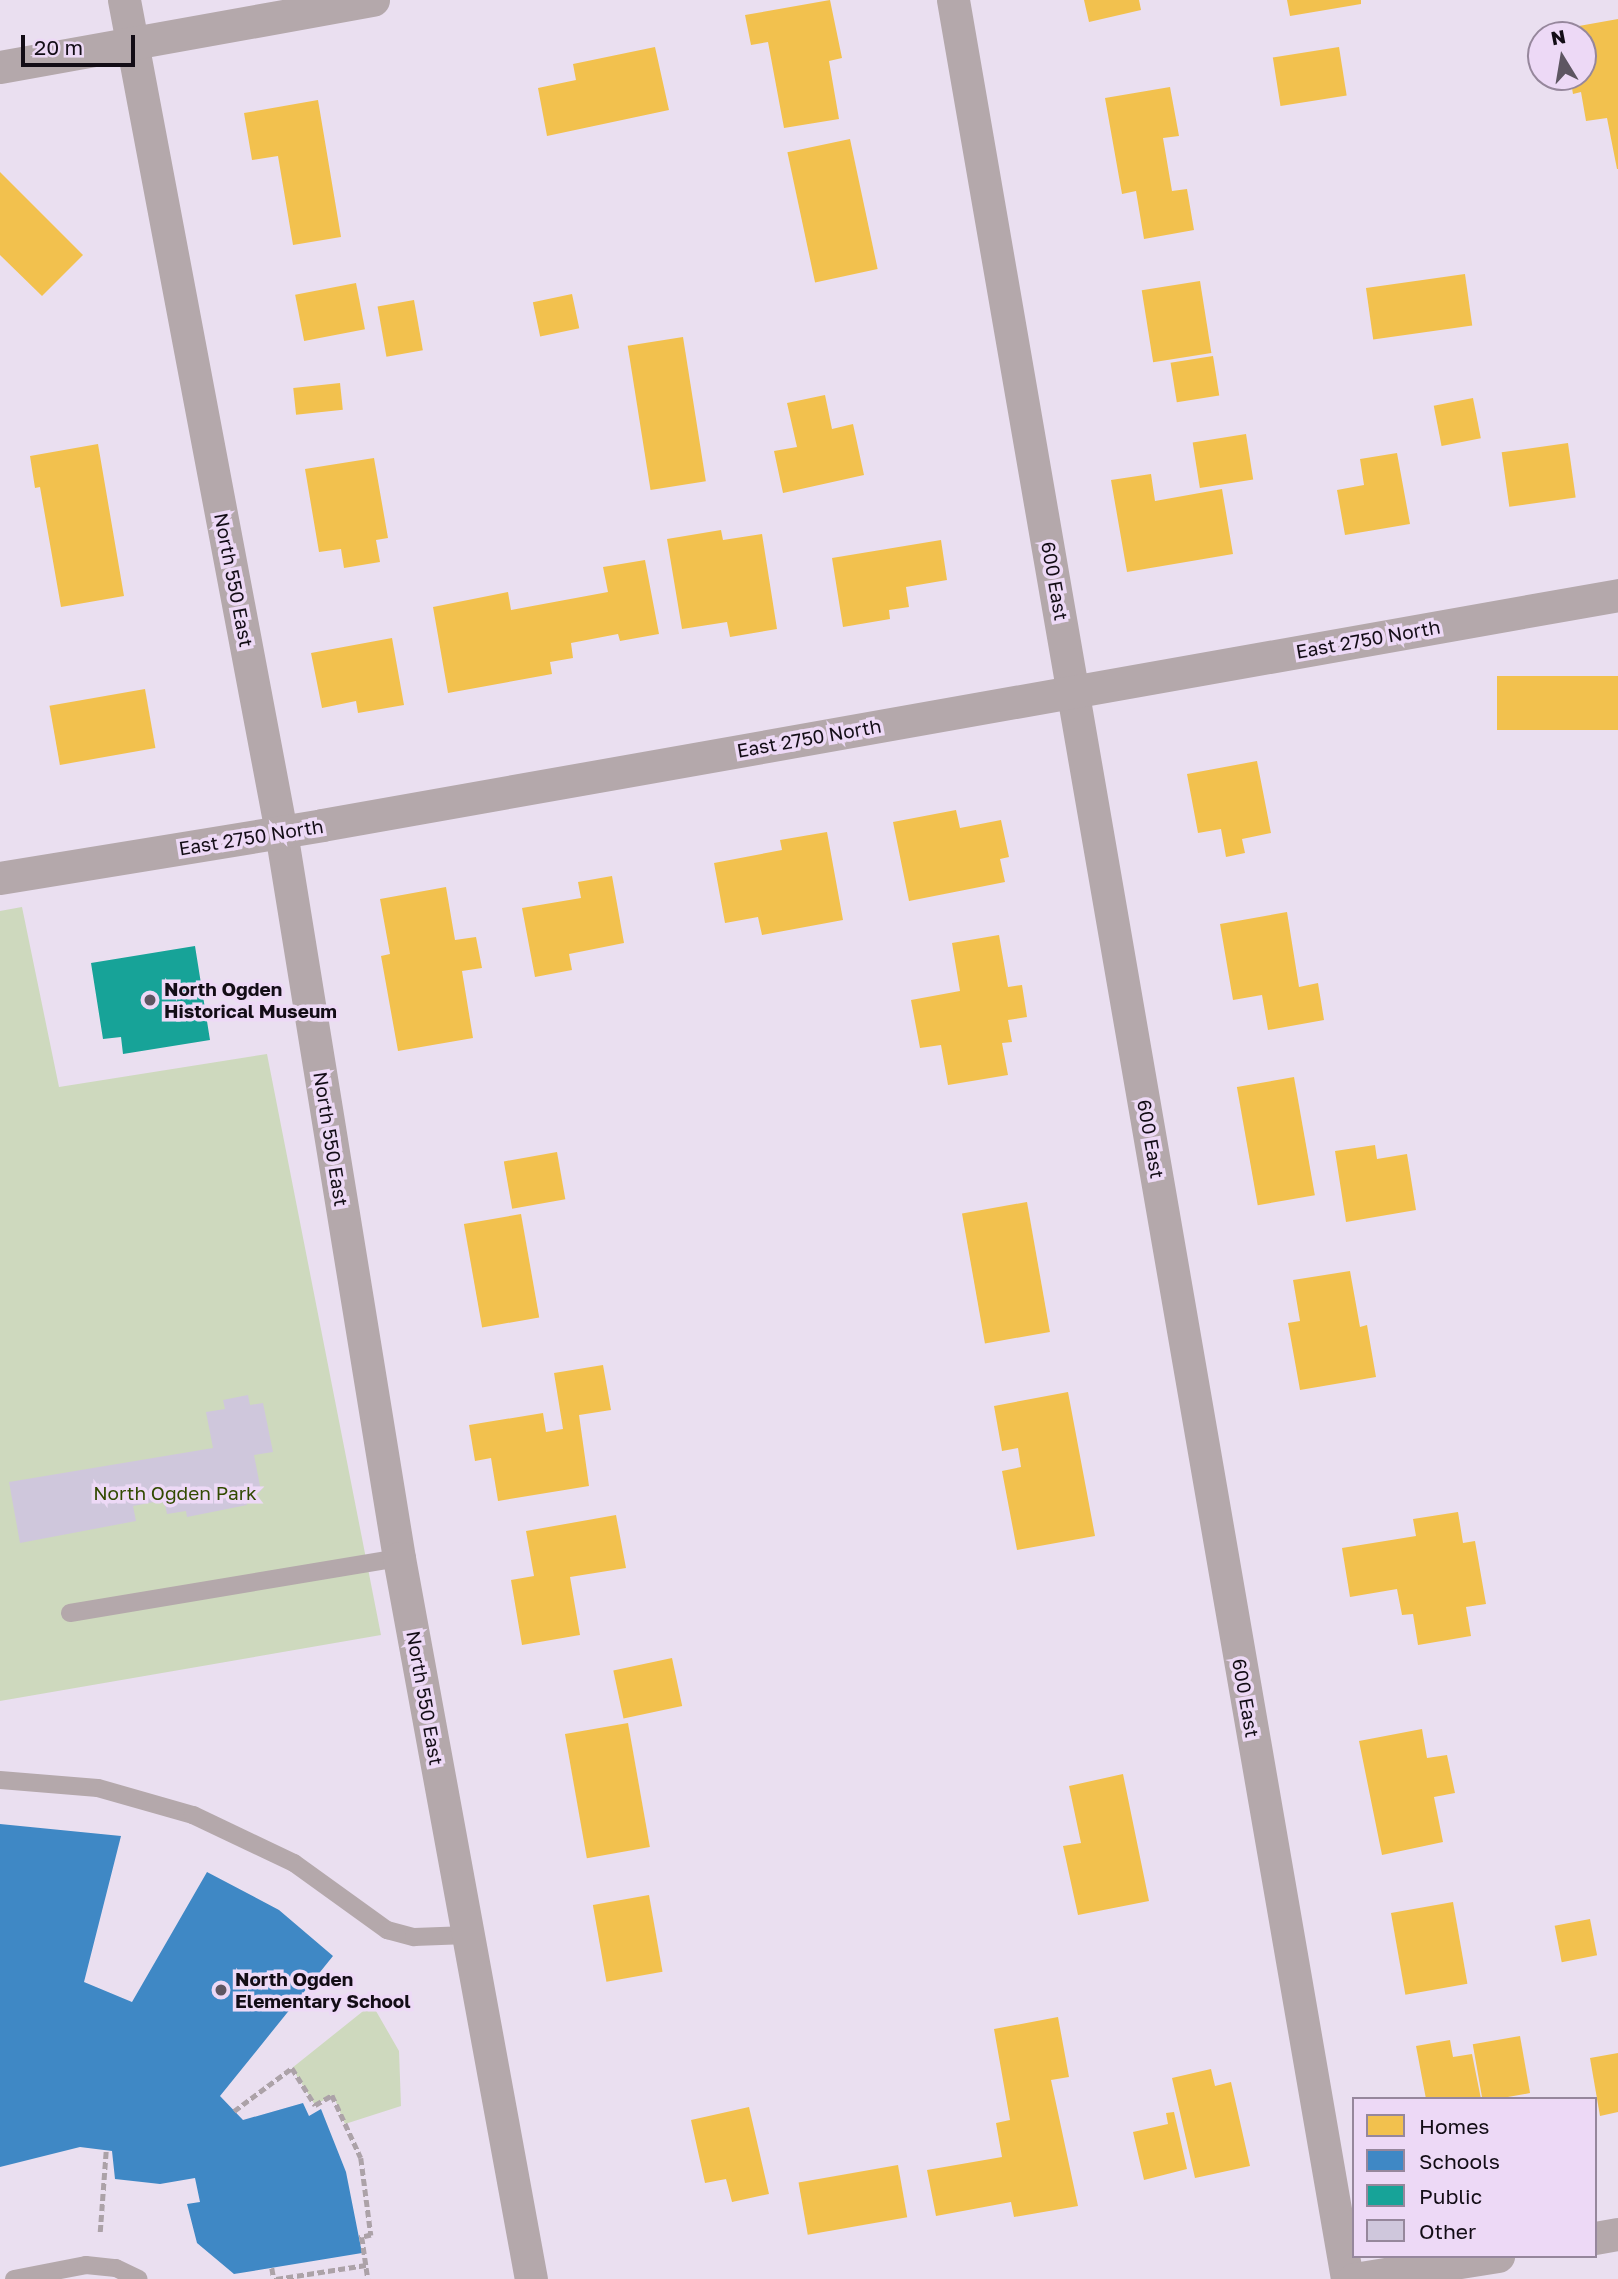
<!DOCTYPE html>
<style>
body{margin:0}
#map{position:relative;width:1618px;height:2279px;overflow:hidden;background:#eadff0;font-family:"Golos Text",sans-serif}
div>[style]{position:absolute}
.green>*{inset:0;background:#ced9be}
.homes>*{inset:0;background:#f2c14e;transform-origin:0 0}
.schools>*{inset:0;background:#3f88c5}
.public>*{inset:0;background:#17a398}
.building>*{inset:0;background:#cfc7dc}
.path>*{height:4.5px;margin-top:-2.25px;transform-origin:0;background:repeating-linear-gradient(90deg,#aca2a8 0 7px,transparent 0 10.5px)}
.service>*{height:18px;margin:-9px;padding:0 9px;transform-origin:9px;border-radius:9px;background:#b4a8ab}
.minor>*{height:33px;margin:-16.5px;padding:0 16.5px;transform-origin:16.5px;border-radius:16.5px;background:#b4a8ab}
.dots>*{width:19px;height:19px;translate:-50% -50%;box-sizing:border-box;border:4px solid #edd9f6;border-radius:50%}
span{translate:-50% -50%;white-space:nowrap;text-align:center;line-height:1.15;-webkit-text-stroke:7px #edd9f6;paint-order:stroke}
.street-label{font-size:19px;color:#130d16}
.poi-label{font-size:19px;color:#130d16;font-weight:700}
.left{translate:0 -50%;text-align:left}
.park-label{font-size:19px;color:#324a00}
.legend{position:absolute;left:1352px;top:2097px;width:245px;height:161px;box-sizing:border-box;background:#edd9f6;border:2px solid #96879c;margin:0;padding:9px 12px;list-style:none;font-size:21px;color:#130d16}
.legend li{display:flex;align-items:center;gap:14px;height:35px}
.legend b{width:35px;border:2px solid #96879c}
.north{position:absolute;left:1527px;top:21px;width:70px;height:70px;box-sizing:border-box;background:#edd9f6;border:2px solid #96879c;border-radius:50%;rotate:349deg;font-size:19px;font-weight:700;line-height:28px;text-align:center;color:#130d16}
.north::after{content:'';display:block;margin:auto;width:24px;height:32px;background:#5e5662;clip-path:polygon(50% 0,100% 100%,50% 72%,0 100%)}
.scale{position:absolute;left:21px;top:35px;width:114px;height:32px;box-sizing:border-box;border:4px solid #130d16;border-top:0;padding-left:9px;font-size:21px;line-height:24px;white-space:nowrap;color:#130d16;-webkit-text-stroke:5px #edd9f6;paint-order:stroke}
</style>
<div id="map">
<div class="green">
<div style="clip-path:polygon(22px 907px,59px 1087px,267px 1054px,381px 1635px,0 1701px,0 911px)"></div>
<div style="clip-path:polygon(372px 2004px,399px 2051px,401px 2106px,345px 2124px,333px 2095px,315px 2105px,292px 2068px)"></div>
</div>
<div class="homes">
<div style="clip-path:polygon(830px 0,842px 58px,829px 61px,839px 119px,784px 128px,768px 42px,751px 45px,745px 15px)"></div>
<div style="clip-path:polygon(1084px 0,1139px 0,1141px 10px,1089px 22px)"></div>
<div style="clip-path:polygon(1287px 0,1361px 0,1361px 4px,1290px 16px)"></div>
<div style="clip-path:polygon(1618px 19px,1618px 169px,1617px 169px,1607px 118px,1586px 121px,1581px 92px,1573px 94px,1570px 77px,1583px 77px,1583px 35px,1563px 35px,1562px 29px)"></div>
<div style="clip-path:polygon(655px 47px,669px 110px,547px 136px,538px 88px,576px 80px,573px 64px)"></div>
<div style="left:1339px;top:47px;width:49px;height:67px;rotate:81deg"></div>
<div style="clip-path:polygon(1170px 87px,1179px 136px,1163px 138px,1172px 191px,1187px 189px,1194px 230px,1144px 239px,1136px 191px,1122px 194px,1105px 98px)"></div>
<div style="clip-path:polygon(318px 100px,341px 237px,293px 245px,278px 156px,252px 160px,244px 113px)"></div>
<div style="left:850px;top:139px;width:133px;height:64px;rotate:78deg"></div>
<div style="clip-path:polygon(0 172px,83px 255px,42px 296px,0 255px)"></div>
<div style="left:1465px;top:274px;width:52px;height:100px;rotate:82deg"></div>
<div style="left:1200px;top:281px;width:73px;height:59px;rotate:81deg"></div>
<div style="left:356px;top:283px;width:47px;height:62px;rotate:79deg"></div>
<div style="left:572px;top:294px;width:35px;height:40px;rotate:78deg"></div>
<div style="left:414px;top:300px;width:51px;height:37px;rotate:80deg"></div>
<div style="left:683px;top:337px;width:146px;height:56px;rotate:81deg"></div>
<div style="left:1213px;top:356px;width:40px;height:43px;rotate:81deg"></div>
<div style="left:340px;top:383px;width:27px;height:47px;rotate:84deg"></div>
<div style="clip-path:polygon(825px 395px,832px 429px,853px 424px,864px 475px,783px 493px,774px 451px,797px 447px,787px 403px)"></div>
<div style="left:1473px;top:398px;width:41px;height:40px;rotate:79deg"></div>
<div style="left:1246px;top:434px;width:46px;height:54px;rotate:81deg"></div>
<div style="left:1568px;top:443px;width:55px;height:67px;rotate:82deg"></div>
<div style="clip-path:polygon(98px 444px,124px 596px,61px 607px,40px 487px,35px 488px,30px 456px)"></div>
<div style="clip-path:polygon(1397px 453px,1410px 524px,1345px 535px,1337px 490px,1364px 485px,1360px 459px)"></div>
<div style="clip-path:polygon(374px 458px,388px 538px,376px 540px,380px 562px,344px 568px,341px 549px,319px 552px,305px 469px)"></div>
<div style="clip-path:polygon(1151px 474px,1155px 501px,1222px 489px,1233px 554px,1127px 572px,1111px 480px)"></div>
<div style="clip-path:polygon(721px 530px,723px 540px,762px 534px,777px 629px,730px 637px,727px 622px,682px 629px,667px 539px)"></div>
<div style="clip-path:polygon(941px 540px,947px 580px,906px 587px,909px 607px,889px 610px,890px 619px,843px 627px,832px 558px)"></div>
<div style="clip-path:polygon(645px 560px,659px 634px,620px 641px,618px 634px,571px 643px,573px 658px,550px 662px,552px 674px,448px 693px,433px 607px,508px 592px,511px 610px,608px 592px,603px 567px)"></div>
<div style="clip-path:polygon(392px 638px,404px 705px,358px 713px,356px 701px,322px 708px,311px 653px)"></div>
<div style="left:1618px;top:676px;width:54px;height:121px;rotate:90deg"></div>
<div style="left:145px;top:689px;width:60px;height:97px;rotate:80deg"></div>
<div style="clip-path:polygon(1257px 761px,1271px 833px,1242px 839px,1245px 853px,1226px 857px,1221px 829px,1198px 833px,1187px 774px)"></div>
<div style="clip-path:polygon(956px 810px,960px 828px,1001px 820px,1009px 857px,1000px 859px,1005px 882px,909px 901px,893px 822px)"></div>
<div style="clip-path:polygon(827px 832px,843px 920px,762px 935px,758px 917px,725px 923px,714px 863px,782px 850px,780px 840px)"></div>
<div style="clip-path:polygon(612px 876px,624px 943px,569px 954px,572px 970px,535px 977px,522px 908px,581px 898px,578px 882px)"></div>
<div style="clip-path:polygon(446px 887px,455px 940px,476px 937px,482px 968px,462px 971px,473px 1038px,398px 1051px,381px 956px,390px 954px,380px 899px)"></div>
<div style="clip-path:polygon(1287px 912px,1299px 987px,1318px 983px,1324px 1020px,1268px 1030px,1262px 995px,1233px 1000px,1220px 924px)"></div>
<div style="clip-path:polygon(999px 935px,1008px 987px,1022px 985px,1027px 1017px,1008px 1020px,1012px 1042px,1002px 1043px,1008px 1075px,948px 1085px,941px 1045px,920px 1048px,911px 1000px,960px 991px,952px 943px)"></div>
<div style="left:1294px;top:1077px;width:120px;height:58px;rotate:80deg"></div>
<div style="clip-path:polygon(1375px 1145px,1377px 1159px,1407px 1154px,1416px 1210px,1346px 1222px,1335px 1151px)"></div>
<div style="left:557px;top:1152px;width:48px;height:54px;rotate:80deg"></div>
<div style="left:1027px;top:1202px;width:132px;height:66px;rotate:80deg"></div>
<div style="left:521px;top:1214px;width:105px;height:58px;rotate:80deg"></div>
<div style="clip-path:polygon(1350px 1271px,1360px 1327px,1367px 1325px,1376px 1377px,1300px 1390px,1288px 1323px,1300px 1321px,1293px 1280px)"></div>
<div style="clip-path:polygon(603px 1365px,611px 1410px,579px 1415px,589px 1486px,498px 1501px,491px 1458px,475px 1461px,469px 1425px,543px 1413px,546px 1432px,563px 1429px,554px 1373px)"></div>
<div style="clip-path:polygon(1068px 1392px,1095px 1536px,1017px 1550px,1002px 1471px,1021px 1467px,1018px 1448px,1002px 1451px,994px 1406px)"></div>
<div style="clip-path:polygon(1458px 1512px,1463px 1543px,1475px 1541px,1486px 1604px,1466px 1607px,1471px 1636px,1418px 1645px,1413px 1614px,1402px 1615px,1397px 1589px,1350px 1597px,1342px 1548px,1416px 1536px,1413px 1519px)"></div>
<div style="clip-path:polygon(616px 1515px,626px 1568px,570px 1577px,580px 1635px,522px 1645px,511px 1580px,534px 1576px,526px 1531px)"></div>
<div style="left:672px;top:1658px;width:49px;height:60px;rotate:78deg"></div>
<div style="left:628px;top:1723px;width:126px;height:64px;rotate:80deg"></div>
<div style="clip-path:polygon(1422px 1729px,1427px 1758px,1447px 1755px,1455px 1793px,1434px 1797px,1443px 1842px,1382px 1855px,1359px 1741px)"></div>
<div style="clip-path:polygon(1123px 1774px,1149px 1901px,1078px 1915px,1063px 1846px,1081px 1843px,1069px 1786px)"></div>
<div style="left:649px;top:1895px;width:78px;height:57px;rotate:80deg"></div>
<div style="left:1453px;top:1902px;width:83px;height:63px;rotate:80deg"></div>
<div style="left:1590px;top:1919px;width:37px;height:36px;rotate:79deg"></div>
<div style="clip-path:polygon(1058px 2017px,1069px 2077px,1051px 2080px,1078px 2206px,1014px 2217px,1011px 2202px,936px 2216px,927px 2170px,1002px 2157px,996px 2123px,1010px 2120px,994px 2029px)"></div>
<div style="left:1520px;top:2036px;width:58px;height:48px;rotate:80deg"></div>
<div style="clip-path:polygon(1450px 2040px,1453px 2057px,1472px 2054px,1481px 2099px,1426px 2099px,1416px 2046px)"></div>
<div style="clip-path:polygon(1618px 2053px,1618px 2112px,1600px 2116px,1590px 2058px)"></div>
<div style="clip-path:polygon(1211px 2069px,1215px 2086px,1231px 2082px,1250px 2166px,1195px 2178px,1172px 2078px)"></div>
<div style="clip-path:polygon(749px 2107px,769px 2194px,732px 2202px,726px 2179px,705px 2183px,691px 2120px)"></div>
<div style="clip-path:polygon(1174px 2112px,1187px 2169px,1144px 2180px,1133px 2132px,1168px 2124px,1166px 2113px)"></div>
<div style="left:898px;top:2165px;width:53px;height:101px;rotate:80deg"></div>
</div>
<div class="schools">
<div style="clip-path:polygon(0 1824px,121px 1836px,84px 1982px,132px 2002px,207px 1872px,279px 1910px,333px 1956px,220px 2096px,243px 2120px,303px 2103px,309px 2116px,321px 2109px,346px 2172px,362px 2253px,234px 2274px,197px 2243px,187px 2204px,200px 2202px,195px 2178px,160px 2184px,115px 2179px,112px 2151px,80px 2147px,0 2167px)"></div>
</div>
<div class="public">
<div style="clip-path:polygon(195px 946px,210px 1040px,123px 1054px,121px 1037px,103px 1039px,91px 963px)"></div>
</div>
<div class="building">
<div style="clip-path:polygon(248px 1395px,250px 1405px,263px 1403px,273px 1452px,254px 1455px,261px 1491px,245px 1494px,247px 1505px,187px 1517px,186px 1511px,167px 1514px,164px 1500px,133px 1506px,136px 1521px,20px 1543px,9px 1482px,213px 1448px,206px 1412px,225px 1409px,223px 1400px)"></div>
</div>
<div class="path">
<div style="left:234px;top:2111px;width:72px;rotate:-36.6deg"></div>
<div style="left:292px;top:2068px;width:44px;rotate:58.1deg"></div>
<div style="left:315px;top:2105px;width:20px;rotate:-30deg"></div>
<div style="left:332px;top:2095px;width:69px;rotate:65.3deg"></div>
<div style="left:361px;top:2158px;width:78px;rotate:82.6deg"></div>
<div style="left:371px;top:2235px;width:12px;rotate:166deg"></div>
<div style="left:100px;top:2232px;width:82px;rotate:-85.8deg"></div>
<div style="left:362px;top:2237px;width:42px;rotate:81.9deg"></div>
<div style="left:272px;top:2268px;width:11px;rotate:80deg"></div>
<div style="left:276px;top:2279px;width:91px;rotate:-8.8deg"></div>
</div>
<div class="service">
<div style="left:70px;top:1613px;width:334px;rotate:-9.5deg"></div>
<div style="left:0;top:1780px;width:98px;rotate:4.7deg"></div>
<div style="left:98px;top:1788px;width:99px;rotate:15.9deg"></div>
<div style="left:193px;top:1815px;width:112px;rotate:25.4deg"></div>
<div style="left:294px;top:1863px;width:115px;rotate:35.8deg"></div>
<div style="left:387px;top:1930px;width:28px;rotate:15deg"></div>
<div style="left:414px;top:1937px;width:54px;rotate:-2.1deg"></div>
<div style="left:14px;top:2279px;width:73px;rotate:-11deg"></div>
<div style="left:86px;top:2265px;width:30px;rotate:6deg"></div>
<div style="left:116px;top:2268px;width:25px;rotate:26deg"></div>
</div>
<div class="minor">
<div style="left:124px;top:0;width:847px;rotate:79.31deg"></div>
<div style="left:281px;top:832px;width:736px;rotate:80.77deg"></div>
<div style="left:399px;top:1558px;width:733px;rotate:79.63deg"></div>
<div style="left:953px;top:0;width:2313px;rotate:80.19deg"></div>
<div style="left:0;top:67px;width:379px;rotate:-10.2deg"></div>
<div style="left:0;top:878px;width:326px;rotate:-9.3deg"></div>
<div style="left:322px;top:825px;width:1316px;rotate:-10.06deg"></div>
<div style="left:1595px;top:2238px;width:23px;rotate:-10deg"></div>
<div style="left:1354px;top:2279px;width:146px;rotate:-9.1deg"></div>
</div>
<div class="dots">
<div style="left:150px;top:1000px;background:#5e5662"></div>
<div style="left:221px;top:1990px;background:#5e5662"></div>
</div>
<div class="street-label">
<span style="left:234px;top:580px;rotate:79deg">North 550 East</span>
<span style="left:1055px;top:581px;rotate:80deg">600 East</span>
<span style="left:1368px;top:639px;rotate:-10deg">East 2750 North</span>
<span style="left:809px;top:738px;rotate:-10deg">East 2750 North</span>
<span style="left:251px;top:837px;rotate:-9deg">East 2750 North</span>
<span style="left:331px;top:1139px;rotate:81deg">North 550 East</span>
<span style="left:1151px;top:1139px;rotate:80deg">600 East</span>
<span style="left:425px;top:1698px;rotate:80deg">North 550 East</span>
<span style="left:1246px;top:1698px;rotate:80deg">600 East</span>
</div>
<div class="poi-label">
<span class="left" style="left:164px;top:1000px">North Ogden<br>Historical Museum</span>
<span class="left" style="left:235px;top:1990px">North Ogden<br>Elementary School</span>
</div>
<div class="park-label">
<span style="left:175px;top:1493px">North Ogden Park</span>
</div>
<ul class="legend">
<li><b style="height:19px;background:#f2c14e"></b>Homes</li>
<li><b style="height:19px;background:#3f88c5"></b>Schools</li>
<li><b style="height:19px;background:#17a398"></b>Public</li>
<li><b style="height:19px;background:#cfc7dc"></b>Other</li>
</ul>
<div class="north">N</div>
<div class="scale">20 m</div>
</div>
